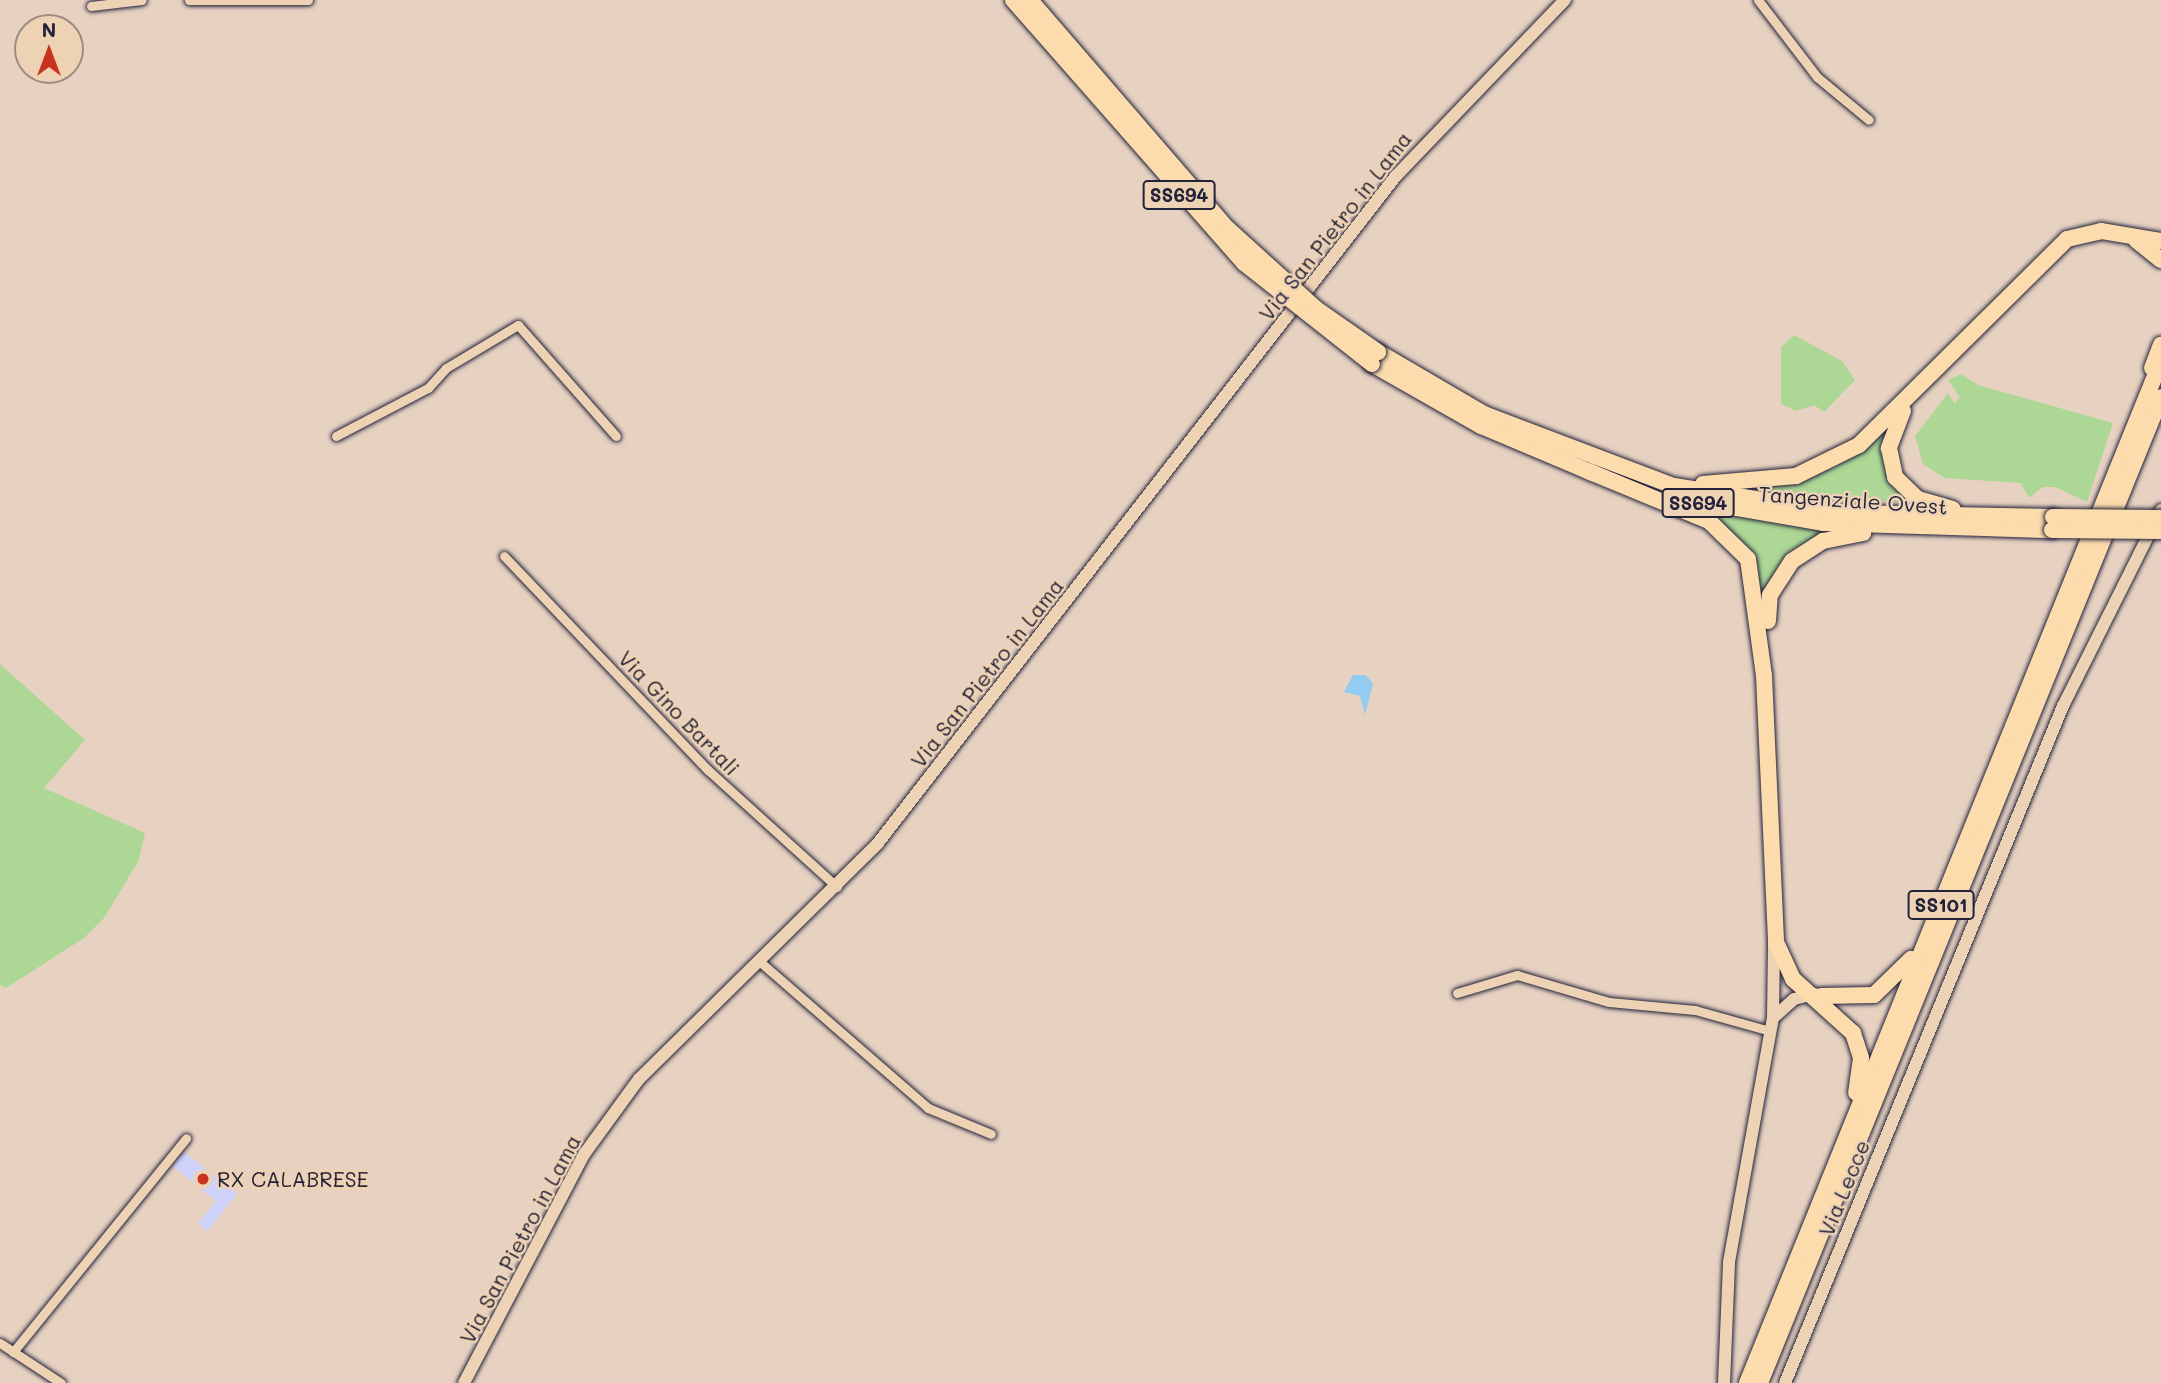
<!DOCTYPE html>
<style>
body{margin:0}
#map{position:relative;width:2161px;height:1383px;overflow:hidden;background:#e7d2c2;font-family:Mali,sans-serif}
div>[style]{position:absolute}
.green>*{inset:0;background:#acd795}
.water>*{inset:0;background:#94cbf2}
.building>*{inset:0;background:#cfd2fb}
.roads{filter:drop-shadow(0 0 2px #22223b) drop-shadow(0 0 2px #22223b)}
.street>*{height:9px;margin:-4.5px;padding:0 4.5px;transform-origin:4.5px;border-radius:4.5px;background:#edd2b4}
.secondary>*{height:12px;margin:-6px;padding:0 6px;transform-origin:6px;border-radius:6px;background:#edd2b4}
.highway>*{height:16px;margin:-8px;padding:0 8px;transform-origin:8px;border-radius:8px;background:#fcdcac}
.bridges{filter:drop-shadow(0 0 2px #22223b) drop-shadow(0 0 2px #22223b)}
.highway-bridge>*{height:16px;margin:-8px;padding:0 8px;transform-origin:8px;border-radius:8px;background:#fcdcac}
.dots>*{width:19px;height:19px;translate:-50% -50%;box-sizing:border-box;border:4px solid #edd2b4;border-radius:50%}
span{translate:-50% -50%;white-space:nowrap;text-align:center;line-height:1.15;-webkit-text-stroke:5px #edd2b4;paint-order:stroke}
.shield-label span{padding:2px 5px;background:#edd2b4;border:2px solid;border-radius:5px;-webkit-text-stroke-width:0}
.shield-label{font-size:19px;color:#22223b;font-weight:700}
.street-label{font-size:21px;color:#22223b}
.poi-label{font-size:21px;color:#22223b}
.left{translate:0 -50%;text-align:left}
.north{position:absolute;left:14px;top:14px;width:70px;height:70px;box-sizing:border-box;background:#edd2b4;border:2px solid #9c8c84;border-radius:50%;rotate:0deg;font-size:19px;font-weight:700;line-height:28px;text-align:center;color:#22223b}
.north::after{content:'';display:block;margin:auto;width:24px;height:32px;background:#c8321e;clip-path:polygon(50% 0,100% 100%,50% 72%,0 100%)}
</style>
<div id="map">
<div class="green">
<div style="clip-path:polygon(1794px 335px,1842px 361px,1855px 380px,1824px 412px,1814px 405px,1796px 411px,1781px 404px,1781px 347px)"></div>
<div style="clip-path:polygon(1961px 374px,1978px 385px,2113px 423px,2087px 502px,2055px 487px,2043px 487px,2029px 498px,2021px 483px,1945px 478px,1923px 464px,1915px 436px,1948px 393px,1954px 403px,1960px 398px,1948px 380px)"></div>
<div style="clip-path:polygon(1885px 430px,1883px 446px,1920px 504px,1755px 489px,1833px 469px)"></div>
<div style="clip-path:polygon(1703px 510px,1835px 530px,1788px 552px,1762px 595px,1749px 551px)"></div>
<div style="clip-path:polygon(0 664px,85px 740px,44px 788px,145px 833px,139px 860px,104px 918px,84px 938px,6px 988px,0 985px)"></div>
</div>
<div class="water">
<div style="clip-path:polygon(1353px 675px,1366px 675px,1373px 684px,1365px 715px,1360px 696px,1344px 692px)"></div>
</div>
<div class="building">
<div style="clip-path:polygon(184px 1152px,237px 1194px,207px 1231px,198px 1223px,216px 1201px,173px 1166px)"></div>
</div>
<div class="roads">
<div class="street">
<div style="left:189px;top:0;width:119px"></div>
<div style="left:1758px;top:0;width:97px;rotate:52.5deg"></div>
<div style="left:1817px;top:77px;width:67px;rotate:39.6deg"></div>
<div style="left:91px;top:6px;width:51px;rotate:-6.7deg"></div>
<div style="left:336px;top:436px;width:104px;rotate:-27.6deg"></div>
<div style="left:428px;top:388px;width:27px;rotate:-48deg"></div>
<div style="left:446px;top:368px;width:84px;rotate:-30.8deg"></div>
<div style="left:518px;top:325px;width:148px;rotate:48.6deg"></div>
<div style="left:504px;top:556px;width:296px;rotate:46.4deg"></div>
<div style="left:708px;top:770px;width:174px;rotate:42.2deg"></div>
<div style="left:758px;top:960px;width:225px;rotate:41deg"></div>
<div style="left:928px;top:1108px;width:68px;rotate:22.4deg"></div>
<div style="left:1457px;top:993px;width:63px;rotate:-16.7deg"></div>
<div style="left:1517px;top:975px;width:96px;rotate:16.4deg"></div>
<div style="left:1609px;top:1002px;width:86px;rotate:5.3deg"></div>
<div style="left:1695px;top:1010px;width:78px;rotate:15.6deg"></div>
<div style="left:0;top:1343px;width:73px;rotate:33.3deg"></div>
<div style="left:13px;top:1352px;width:275px;rotate:-51deg"></div>
</div>
<div class="secondary">
<div style="left:1773px;top:1018px;width:28px;rotate:-42deg"></div>
<div style="left:1794px;top:999px;width:21px;rotate:-14deg"></div>
<div style="left:464px;top:1383px;width:260px;rotate:-62.3deg"></div>
<div style="left:585px;top:1153px;width:92px;rotate:-53.9deg"></div>
<div style="left:639px;top:1079px;width:336px;rotate:-44.6deg"></div>
<div style="left:878px;top:843px;width:845px;rotate:-52.17deg"></div>
<div style="left:1396px;top:176px;width:244px;rotate:-46.2deg"></div>
<div style="left:1724px;top:1383px;width:121px;rotate:-87.6deg"></div>
<div style="left:1729px;top:1262px;width:248px;rotate:-79.8deg"></div>
<div style="left:1773px;top:1018px;width:75px;rotate:-89.2deg"></div>
<div style="left:1785px;top:1383px;width:732px;rotate:-67.68deg"></div>
<div style="left:2063px;top:706px;width:219px;rotate:-63.4deg"></div>
</div>
<div class="highway">
<div style="left:2136px;top:240px;width:32px;rotate:39deg"></div>
<div style="left:1378px;top:352px;width:123px;rotate:30.3deg"></div>
<div style="left:1484px;top:414px;width:203px;rotate:20.8deg"></div>
<div style="left:1674px;top:486px;width:172px;rotate:9deg"></div>
<div style="left:1844px;top:513px;width:209px;rotate:1.1deg"></div>
<div style="left:1372px;top:364px;width:125px;rotate:29.6deg"></div>
<div style="left:1481px;top:426px;width:124px;rotate:22.8deg"></div>
<div style="left:2152px;top:368px;width:25px;rotate:-69deg"></div>
<div style="left:1903px;top:411px;width:40px;rotate:111deg"></div>
<div style="left:1889px;top:448px;width:30px;rotate:78deg"></div>
<div style="left:1895px;top:477px;width:32px;rotate:44deg"></div>
<div style="left:1918px;top:499px;width:36px;rotate:16deg"></div>
<div style="left:1588px;top:471px;width:131px;rotate:22.5deg"></div>
<div style="left:1709px;top:521px;width:54px;rotate:44.3deg"></div>
<div style="left:1748px;top:559px;width:118px;rotate:82.2deg"></div>
<div style="left:1764px;top:676px;width:266px;rotate:87.4deg"></div>
<div style="left:1776px;top:942px;width:41px;rotate:65.3deg"></div>
<div style="left:1793px;top:979px;width:81px;rotate:42deg"></div>
<div style="left:1853px;top:1033px;width:26px;rotate:72deg"></div>
<div style="left:1861px;top:1058px;width:35px;rotate:98deg"></div>
<div style="left:1703px;top:484px;width:93px;rotate:-4.9deg"></div>
<div style="left:1796px;top:476px;width:70px;rotate:-26.2deg"></div>
<div style="left:1859px;top:445px;width:293px;rotate:-44.7deg"></div>
<div style="left:2067px;top:239px;width:35px;rotate:-13deg"></div>
<div style="left:2101px;top:231px;width:61px;rotate:9.5deg"></div>
<div style="left:1674px;top:497px;width:151px;rotate:9.9deg"></div>
<div style="left:1823px;top:523px;width:229px;rotate:1.8deg"></div>
<div style="left:1768px;top:621px;width:26px;rotate:-86deg"></div>
<div style="left:1770px;top:595px;width:40px;rotate:-57.1deg"></div>
<div style="left:1792px;top:561px;width:37px;rotate:-33deg"></div>
<div style="left:1823px;top:541px;width:41px;rotate:-11.3deg"></div>
<div style="left:1821px;top:996px;width:53px;rotate:-1.1deg"></div>
<div style="left:1874px;top:995px;width:52px;rotate:-44.2deg"></div>
<div style="left:1747px;top:1383px;width:1103px;rotate:-67.95deg"></div>
<div style="left:1760px;top:1383px;width:1064px;rotate:-67.87deg"></div>
</div>
</div>
<div class="bridges">
<div class="highway-bridge">
<div style="left:1013px;top:0;width:350px;rotate:48.7deg"></div>
<div style="left:1244px;top:263px;width:163px;rotate:38.3deg"></div>
<div style="left:1030px;top:0;width:303px;rotate:49.2deg"></div>
<div style="left:1228px;top:229px;width:118px;rotate:42.2deg"></div>
<div style="left:1315px;top:308px;width:77px;rotate:34.9deg"></div>
<div style="left:2053px;top:517px;width:108px;rotate:0.5deg"></div>
<div style="left:2052px;top:530px;width:109px;rotate:0.5deg"></div>
</div>
</div>
<div class="dots">
<div style="left:203px;top:1179px;background:#c8321e"></div>
</div>
<div class="shield-label">
<span style="left:1179px;top:195px">SS694</span>
<span style="left:1698px;top:503px">SS694</span>
<span style="left:1941px;top:905px">SS101</span>
</div>
<div class="street-label">
<span style="left:1335px;top:226px;rotate:-52deg">Via San Pietro in Lama</span>
<span style="left:1853px;top:500px;rotate:4deg">Tangenziale Ovest</span>
<span style="left:987px;top:673px;rotate:-52deg">Via San Pietro in Lama</span>
<span style="left:679px;top:713px;rotate:46deg">Via Gino Bartali</span>
<span style="left:1844px;top:1188px;rotate:-68deg">Via Lecce</span>
<span style="left:520px;top:1239px;rotate:-62deg">Via San Pietro in Lama</span>
</div>
<div class="poi-label">
<span class="left" style="left:217px;top:1179px">RX CALABRESE</span>
</div>
<div class="north">N</div>
</div>
